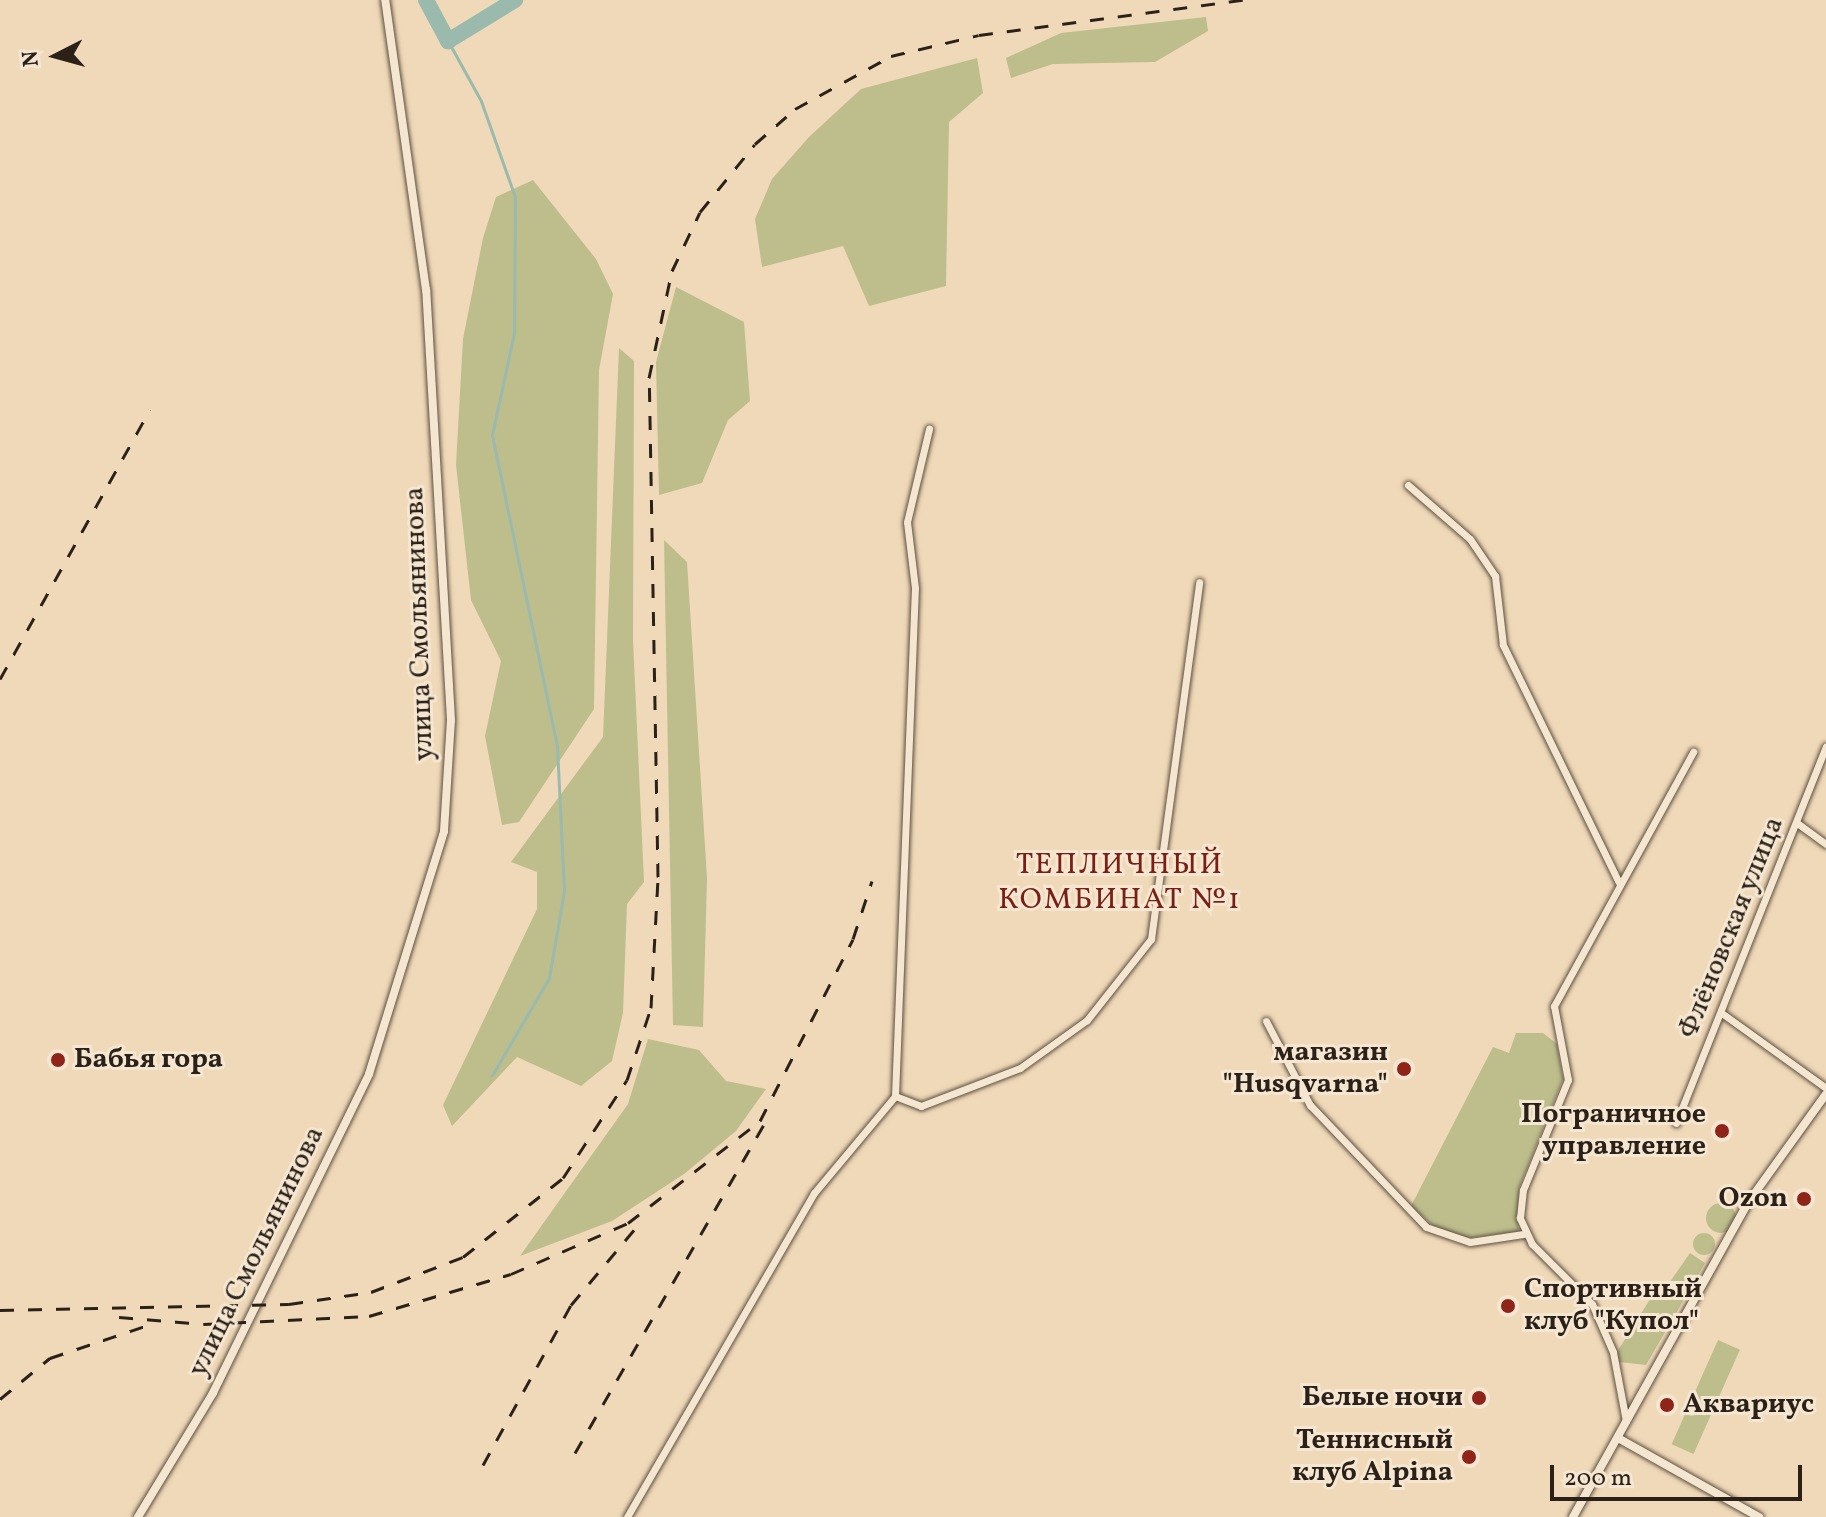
<!DOCTYPE html>
<meta charset="utf-8">
<style>
body{margin:0}
#map{position:relative;width:1826px;height:1517px;overflow:hidden;background:#f0d9b8;font-family:Vollkorn,serif}
div>[style]{position:absolute}
.green>*{inset:0;background:#bdbe8c;transform-origin:0 0}
.round{border-radius:50%}
.stream>*{height:3px;margin:-1.5px;padding:0 1.5px;transform-origin:1.5px;border-radius:1.5px;background:#9abaad}
.river>*{height:16px;margin:-8px;padding:0 8px;transform-origin:8px;border-radius:8px;background:#9abaad}
.roads{filter:drop-shadow(0 0 2px #5c4f40) drop-shadow(0 0 2px #5c4f40)}
.minor>*{height:7px;margin:-3.5px;padding:0 3.5px;transform-origin:3.5px;border-radius:3.5px;background:#f5e6d1}
.tertiary>*{height:8px;margin:-4px;padding:0 4px;transform-origin:4px;border-radius:4px;background:#f5e6d1}
.rail>*{height:3px;margin-top:-1.5px;transform-origin:0;background:repeating-linear-gradient(90deg,#2b2118 0 14px,transparent 0 28px)}
.dots>*{width:22px;height:22px;translate:-50% -50%;box-sizing:border-box;border:4px solid #f5e6d1;border-radius:50%}
span{translate:-50% -50%;white-space:nowrap;text-align:center;line-height:1.15;-webkit-text-stroke:6px #f5e6d1;paint-order:stroke}
.street-label{font-size:28px;color:#2b2118}
.poi-label{font-size:28px;color:#2b2118;font-weight:700}
.right{translate:-100% -50%;text-align:right}
.left{translate:0 -50%;text-align:left}
.neighbourhood-label{font-size:30px;color:#7a1f14;letter-spacing:2px}
.north{position:absolute;left:16px;top:16px;width:80px;height:80px;-webkit-text-stroke:6px #f5e6d1;paint-order:stroke;rotate:264deg;font-size:22px;font-weight:700;line-height:32px;text-align:center;color:#2b2118}
.north::after{content:'';display:block;margin:auto;width:28px;height:36px;background:#2b2118;clip-path:polygon(50% 0,100% 100%,50% 72%,0 100%)}
.scale{position:absolute;left:1550px;top:1465px;width:252px;height:36px;box-sizing:border-box;border:4px solid #2b2118;border-top:0;padding-left:10px;font-size:24px;line-height:28px;white-space:nowrap;color:#2b2118;-webkit-text-stroke:6px #f5e6d1;paint-order:stroke}
</style>
<div id="map">
<div class="green">
<div style="clip-path:polygon(1206px 17px,1208px 31px,1155px 62px,1053px 64px,1011px 78px,1006px 58px,1061px 33px)"></div>
<div style="clip-path:polygon(977px 58px,983px 93px,949px 122px,946px 286px,869px 306px,843px 246px,762px 267px,755px 219px,772px 179px,809px 137px,861px 89px)"></div>
<div style="clip-path:polygon(533px 180px,596px 259px,613px 294px,599px 370px,594px 709px,519px 822px,502px 825px,485px 736px,501px 661px,471px 600px,456px 465px,463px 339px,483px 238px,496px 197px)"></div>
<div style="clip-path:polygon(676px 287px,744px 322px,750px 401px,728px 420px,702px 483px,659px 495px,656px 362px)"></div>
<div style="clip-path:polygon(619px 348px,634px 361px,633px 640px,644px 882px,627px 904px,623px 1013px,612px 1061px,581px 1086px,517px 1057px,452px 1126px,443px 1105px,537px 909px,537px 872px,511px 862px,603px 737px)"></div>
<div style="clip-path:polygon(664px 540px,687px 562px,707px 878px,703px 1027px,673px 1025px)"></div>
<div style="clip-path:polygon(1516px 1033px,1543px 1033px,1557px 1044px,1563px 1079px,1519px 1188px,1518px 1232px,1468px 1238px,1439px 1231px,1411px 1206px,1493px 1047px,1509px 1053px)"></div>
<div style="clip-path:polygon(648px 1039px,699px 1050px,726px 1081px,766px 1089px,736px 1131px,684px 1174px,612px 1221px,520px 1256px,628px 1104px)"></div>
<div class="round" style="left:1706px;top:1203px;width:30px;height:30px"></div>
<div class="round" style="left:1693px;top:1233px;width:22px;height:22px"></div>
<div style="clip-path:polygon(1690px 1253px,1705px 1263px,1646px 1365px,1619px 1362px,1617px 1352px,1652px 1296px,1658px 1299px)"></div>
<div style="left:1718px;top:1340px;width:24px;height:114px;rotate:24deg"></div>
</div>
<div class="stream">
<div style="left:448px;top:41px;width:68px;rotate:61.2deg"></div>
<div style="left:481px;top:101px;width:102px;rotate:70.5deg"></div>
<div style="left:515px;top:197px;width:136px;rotate:90.4deg"></div>
<div style="left:514px;top:333px;width:104px;rotate:102.2deg"></div>
<div style="left:492px;top:435px;width:319px;rotate:78.2deg"></div>
<div style="left:557px;top:747px;width:144px;rotate:87.2deg"></div>
<div style="left:564px;top:891px;width:88px;rotate:99.8deg"></div>
<div style="left:549px;top:978px;width:113px;rotate:120.4deg"></div>
</div>
<div class="river">
<div style="left:426px;top:0;width:47px;rotate:61.8deg"></div>
<div style="left:448px;top:41px;width:79px;rotate:-31.5deg"></div>
</div>
<div class="roads">
<div class="minor">
<div style="left:1408px;top:485px;width:82px;rotate:41.1deg"></div>
<div style="left:1470px;top:539px;width:45px;rotate:56deg"></div>
<div style="left:1495px;top:576px;width:69px;rotate:83.4deg"></div>
<div style="left:1503px;top:645px;width:263px;rotate:64deg"></div>
<div style="left:1797px;top:823px;width:36px;rotate:36deg"></div>
<div style="left:1723px;top:1014px;width:127px;rotate:35.7deg"></div>
<div style="left:1266px;top:1021px;width:95px;rotate:62.4deg"></div>
<div style="left:1310px;top:1105px;width:168px;rotate:46.4deg"></div>
<div style="left:1426px;top:1227px;width:46px;rotate:18.8deg"></div>
<div style="left:1470px;top:1242px;width:54px;rotate:-8.6deg"></div>
<div style="left:895px;top:1096px;width:28px;rotate:21deg"></div>
<div style="left:921px;top:1106px;width:106px;rotate:-21deg"></div>
<div style="left:1020px;top:1068px;width:82px;rotate:-35.6deg"></div>
<div style="left:1087px;top:1020px;width:103px;rotate:-51.7deg"></div>
<div style="left:1151px;top:939px;width:360px;rotate:-82.3deg"></div>
<div style="left:1676px;top:1123px;width:405px;rotate:-68.3deg"></div>
<div style="left:1626px;top:1421px;width:70px;rotate:-100.7deg"></div>
<div style="left:1613px;top:1352px;width:52px;rotate:-113.6deg"></div>
<div style="left:1592px;top:1304px;width:85px;rotate:-135deg"></div>
<div style="left:1532px;top:1244px;width:29px;rotate:-115deg"></div>
<div style="left:1520px;top:1218px;width:28px;rotate:-84deg"></div>
<div style="left:1523px;top:1190px;width:119px;rotate:-67.8deg"></div>
<div style="left:1568px;top:1080px;width:75px;rotate:-100.7deg"></div>
<div style="left:1554px;top:1006px;width:290px;rotate:-61.3deg"></div>
<div style="left:627px;top:1517px;width:374px;rotate:-60deg"></div>
<div style="left:814px;top:1193px;width:126px;rotate:-50.1deg"></div>
<div style="left:895px;top:1096px;width:508px;rotate:-87.75deg"></div>
<div style="left:915px;top:588px;width:66px;rotate:-96.9deg"></div>
<div style="left:907px;top:522px;width:96px;rotate:-76.7deg"></div>
</div>
<div class="tertiary">
<div style="left:1618px;top:1438px;width:162px;rotate:29.3deg"></div>
<div style="left:138px;top:1517px;width:145px;rotate:-58.8deg"></div>
<div style="left:213px;top:1393px;width:355px;rotate:-63.9deg"></div>
<div style="left:369px;top:1074px;width:254px;rotate:-72.8deg"></div>
<div style="left:444px;top:831px;width:111px;rotate:-86.4deg"></div>
<div style="left:451px;top:720px;width:431px;rotate:-93.3deg"></div>
<div style="left:426px;top:290px;width:293px;rotate:-98deg"></div>
<div style="left:1573px;top:1517px;width:358px;rotate:-60.9deg"></div>
<div style="left:1747px;top:1204px;width:135px;rotate:-54.3deg"></div>
</div>
</div>
<div class="rail">
<div style="left:0;top:679px;width:308px;rotate:-60.9deg"></div>
<div style="left:0;top:1310px;width:289px;rotate:-1.2deg"></div>
<div style="left:289px;top:1304px;width:83px;rotate:-8.3deg"></div>
<div style="left:371px;top:1292px;width:98px;rotate:-20.8deg"></div>
<div style="left:463px;top:1257px;width:127px;rotate:-38.3deg"></div>
<div style="left:563px;top:1178px;width:117px;rotate:-56.9deg"></div>
<div style="left:627px;top:1080px;width:76px;rotate:-71.6deg"></div>
<div style="left:651px;top:1008px;width:131px;rotate:-86.9deg"></div>
<div style="left:658px;top:877px;width:499px;rotate:-91deg"></div>
<div style="left:649px;top:378px;width:109px;rotate:-77.9deg"></div>
<div style="left:672px;top:271px;width:65px;rotate:-64.6deg"></div>
<div style="left:700px;top:212px;width:87px;rotate:-51deg"></div>
<div style="left:755px;top:144px;width:53px;rotate:-41.2deg"></div>
<div style="left:795px;top:109px;width:110px;rotate:-28.9deg"></div>
<div style="left:891px;top:56px;width:90px;rotate:-13.4deg"></div>
<div style="left:979px;top:35px;width:266px;rotate:-7.6deg"></div>
<div style="left:119px;top:1317px;width:85px;rotate:4.7deg"></div>
<div style="left:204px;top:1324px;width:165px;rotate:-2.8deg"></div>
<div style="left:369px;top:1316px;width:148px;rotate:-16.5deg"></div>
<div style="left:511px;top:1274px;width:128px;rotate:-23.6deg"></div>
<div style="left:628px;top:1223px;width:167px;rotate:-37.7deg"></div>
<div style="left:760px;top:1121px;width:204px;rotate:-62.9deg"></div>
<div style="left:853px;top:939px;width:61px;rotate:-71.9deg"></div>
<div style="left:0;top:1399px;width:65px;rotate:-39.4deg"></div>
<div style="left:50px;top:1358px;width:100px;rotate:-18.6deg"></div>
<div style="left:575px;top:1453px;width:387px;rotate:-60.1deg"></div>
<div style="left:483px;top:1465px;width:183px;rotate:-61.2deg"></div>
<div style="left:571px;top:1305px;width:106px;rotate:-50deg"></div>
</div>
<div class="dots">
<div style="left:58px;top:1060px;background:#8f2418"></div>
<div style="left:1404px;top:1069px;background:#8f2418"></div>
<div style="left:1722px;top:1131px;background:#8f2418"></div>
<div style="left:1804px;top:1199px;background:#8f2418"></div>
<div style="left:1508px;top:1306px;background:#8f2418"></div>
<div style="left:1479px;top:1398px;background:#8f2418"></div>
<div style="left:1667px;top:1405px;background:#8f2418"></div>
<div style="left:1469px;top:1457px;background:#8f2418"></div>
</div>
<div class="street-label">
<span style="left:420px;top:624px;rotate:-92deg">улица Смольянинова</span>
<span style="left:1732px;top:928px;rotate:-68deg">Флёновская улица</span>
<span style="left:257px;top:1252px;rotate:-64deg">улица Смольянинова</span>
</div>
<div class="poi-label">
<span class="right" style="left:1388px;top:1069px">магазин<br>"Husqvarna"</span>
<span class="left" style="left:74px;top:1060px">Бабья гора</span>
<span class="right" style="left:1706px;top:1131px">Пограничное<br>управление</span>
<span class="right" style="left:1788px;top:1199px">Ozon</span>
<span class="left" style="left:1524px;top:1306px">Спортивный<br>клуб "Купол"</span>
<span class="right" style="left:1463px;top:1398px">Белые ночи</span>
<span class="left" style="left:1683px;top:1405px">Аквариус</span>
<span class="right" style="left:1453px;top:1457px">Теннисный<br>клуб Alpina</span>
</div>
<div class="neighbourhood-label">
<span style="left:1120px;top:882px">ТЕПЛИЧНЫЙ<br>КОМБИНАТ №1</span>
</div>
<div class="north">N</div>
<div class="scale">200 m</div>
</div>
